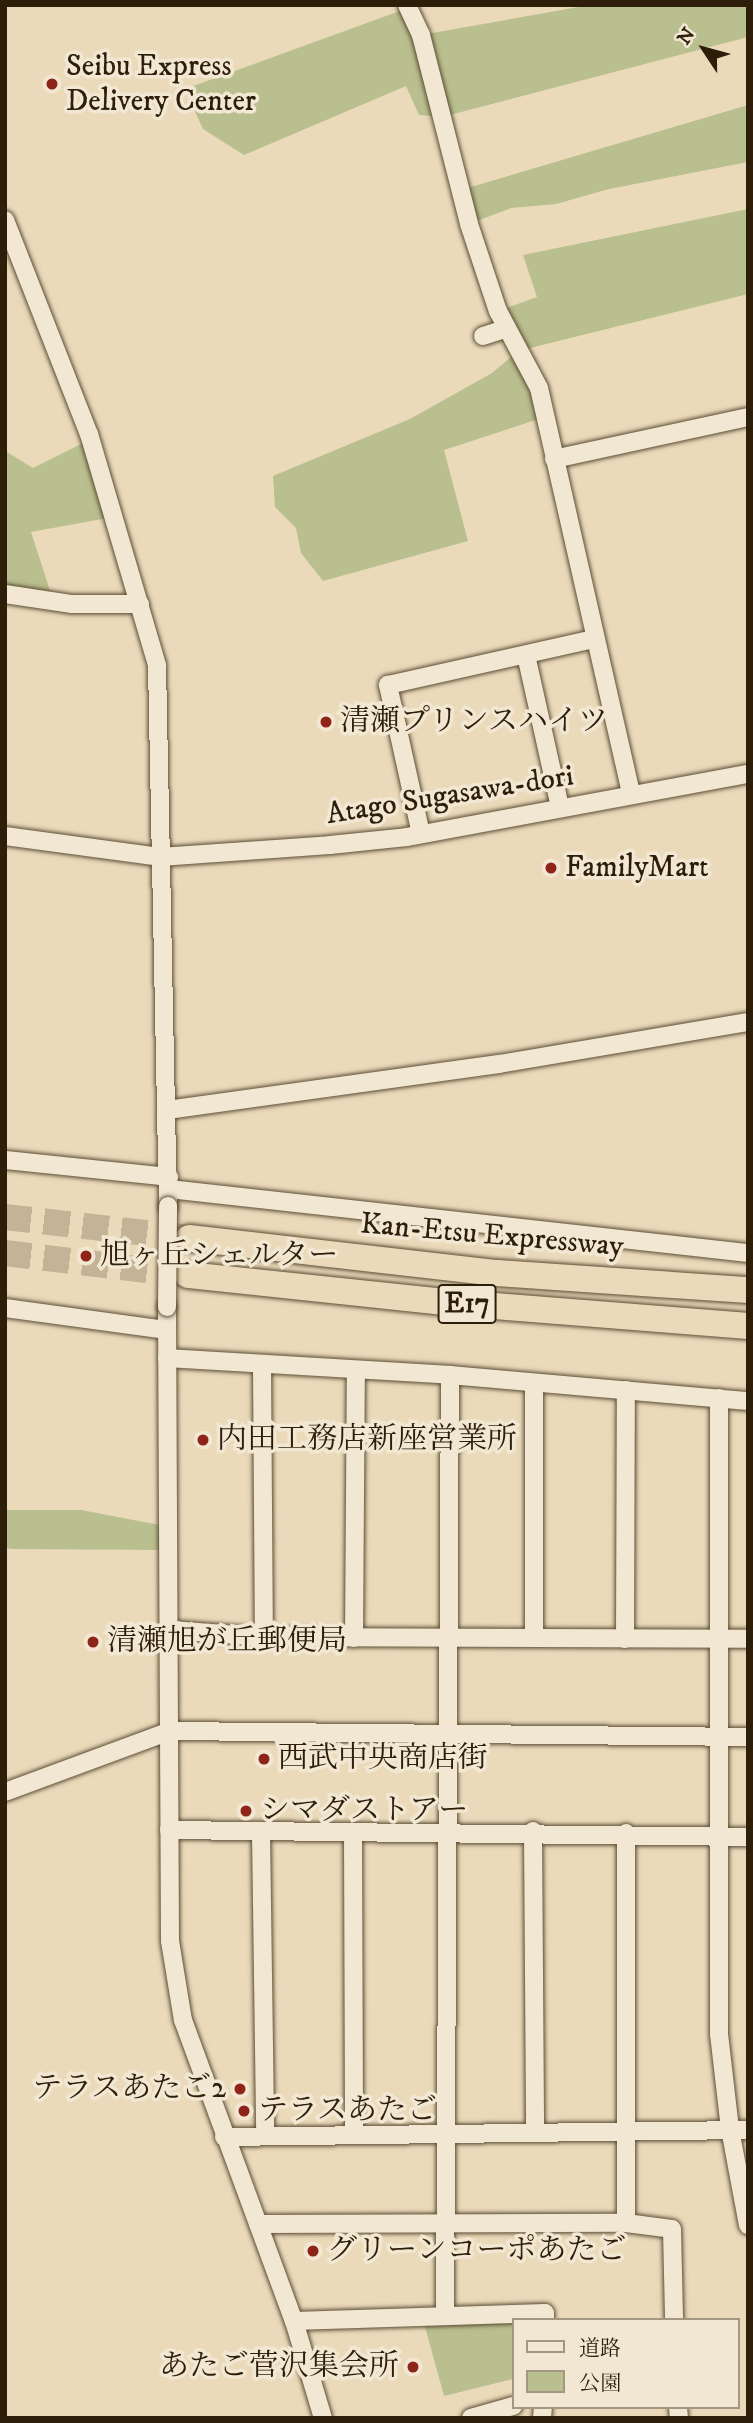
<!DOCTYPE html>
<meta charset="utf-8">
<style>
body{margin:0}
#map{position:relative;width:753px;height:2423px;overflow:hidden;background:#eadaba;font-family:"IM FELL DW Pica","Noto Serif JP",serif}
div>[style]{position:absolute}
.green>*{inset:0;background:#b9bf8e}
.highway-tunnel>*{height:26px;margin-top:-13px;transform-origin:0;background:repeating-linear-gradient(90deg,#c4b497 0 26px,transparent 0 39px)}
.roads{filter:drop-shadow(0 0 2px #5c4d35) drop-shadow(0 0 2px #5c4d35)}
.minor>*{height:18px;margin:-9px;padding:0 9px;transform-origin:9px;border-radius:9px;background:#f1e7d2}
.highway>*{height:26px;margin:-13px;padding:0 13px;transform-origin:13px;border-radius:13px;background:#eadaba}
.bridges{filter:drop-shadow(0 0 2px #5c4d35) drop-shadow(0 0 2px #5c4d35)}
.minor-bridge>*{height:18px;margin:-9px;padding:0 9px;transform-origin:9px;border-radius:9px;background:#f1e7d2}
.dots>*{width:19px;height:19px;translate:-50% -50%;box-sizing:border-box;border:4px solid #f1e7d2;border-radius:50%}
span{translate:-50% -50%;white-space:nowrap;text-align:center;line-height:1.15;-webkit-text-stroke:7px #f1e7d2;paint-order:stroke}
.shield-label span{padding:2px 5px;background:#f1e7d2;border:2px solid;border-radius:5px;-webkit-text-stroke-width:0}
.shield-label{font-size:28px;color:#2d1e09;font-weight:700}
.poi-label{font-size:30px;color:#2d1e09}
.left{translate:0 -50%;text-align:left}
.right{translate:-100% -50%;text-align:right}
.street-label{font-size:30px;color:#2d1e09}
.frame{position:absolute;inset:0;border:7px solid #2d1e09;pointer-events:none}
.legend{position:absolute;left:512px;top:2318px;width:228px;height:91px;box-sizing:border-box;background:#f1e7d2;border:2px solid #a39782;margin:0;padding:9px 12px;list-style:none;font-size:21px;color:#2d1e09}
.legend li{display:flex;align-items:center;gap:14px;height:35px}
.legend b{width:35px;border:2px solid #a39782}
.north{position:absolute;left:669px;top:14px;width:70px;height:70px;-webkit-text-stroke:5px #f1e7d2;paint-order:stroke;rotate:306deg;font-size:19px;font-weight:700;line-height:28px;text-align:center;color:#2d1e09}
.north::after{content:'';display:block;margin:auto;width:24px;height:32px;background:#2d1e09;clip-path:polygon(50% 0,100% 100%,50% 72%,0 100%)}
</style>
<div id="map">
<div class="green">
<div style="clip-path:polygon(590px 5px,748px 5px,748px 37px,442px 117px,419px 115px,406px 86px,244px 155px,203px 129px,185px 89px,408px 8px,421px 35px)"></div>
<div style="clip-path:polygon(748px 105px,748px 162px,609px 189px,556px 204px,511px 208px,469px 224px,464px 189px)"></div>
<div style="clip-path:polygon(748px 209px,748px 294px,518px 351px,545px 417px,444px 450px,468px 541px,323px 581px,301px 553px,296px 528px,275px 507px,273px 476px,410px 419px,492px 373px,517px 352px,498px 311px,537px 297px,523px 255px)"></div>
<div style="clip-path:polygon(91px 439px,113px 517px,31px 532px,54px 603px,5px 594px,5px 451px,33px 468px)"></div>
<div style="clip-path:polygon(5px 1510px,81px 1510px,170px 1527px,170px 1550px,10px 1549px,5px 1547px)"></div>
<div style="clip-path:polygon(513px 2322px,513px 2379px,444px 2396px,424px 2323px)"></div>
</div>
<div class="highway-tunnel">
<div style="left:5px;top:1217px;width:185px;rotate:6.5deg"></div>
<div style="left:5px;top:1253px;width:184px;rotate:6.9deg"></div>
</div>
<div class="roads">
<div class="minor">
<div style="left:407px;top:5px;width:33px;rotate:65deg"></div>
<div style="left:421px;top:35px;width:195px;rotate:75.7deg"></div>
<div style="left:469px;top:224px;width:92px;rotate:71.6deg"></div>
<div style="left:498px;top:311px;width:87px;rotate:62deg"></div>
<div style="left:539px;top:388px;width:416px;rotate:77.2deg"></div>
<div style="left:5px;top:220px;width:230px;rotate:68.6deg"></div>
<div style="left:89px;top:434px;width:241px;rotate:73.6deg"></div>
<div style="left:157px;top:665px;width:541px;rotate:88.84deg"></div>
<div style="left:483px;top:336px;width:22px;rotate:-18deg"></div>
<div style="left:554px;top:459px;width:198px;rotate:-12.2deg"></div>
<div style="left:5px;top:594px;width:68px;rotate:8.5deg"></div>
<div style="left:72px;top:604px;width:68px"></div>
<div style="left:526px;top:655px;width:156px;rotate:77.4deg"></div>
<div style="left:421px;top:834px;width:153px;rotate:-102.5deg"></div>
<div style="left:388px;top:685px;width:211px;rotate:-12.6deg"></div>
<div style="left:5px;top:836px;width:156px;rotate:7.7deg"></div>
<div style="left:160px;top:857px;width:170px;rotate:-4deg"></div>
<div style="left:330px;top:845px;width:77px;rotate:-5.9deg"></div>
<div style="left:407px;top:837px;width:347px;rotate:-10.5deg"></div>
<div style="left:167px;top:1110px;width:335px;rotate:-7.9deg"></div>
<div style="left:499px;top:1064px;width:253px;rotate:-9.6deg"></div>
<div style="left:5px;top:1160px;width:165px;rotate:5.9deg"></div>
<div style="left:169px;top:1189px;width:583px;rotate:6.31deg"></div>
<div style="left:167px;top:1307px;width:634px;rotate:89.73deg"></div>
<div style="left:170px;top:1941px;width:80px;rotate:80.7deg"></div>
<div style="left:183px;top:2020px;width:321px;rotate:69.8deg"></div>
<div style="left:294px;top:2321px;width:101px;rotate:73.4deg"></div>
<div style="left:5px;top:1308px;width:162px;rotate:7.8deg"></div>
<div style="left:167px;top:1358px;width:284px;rotate:3.4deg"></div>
<div style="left:450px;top:1375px;width:299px;rotate:5deg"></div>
<div style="left:262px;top:1364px;width:273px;rotate:89.6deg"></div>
<div style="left:719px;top:1398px;width:636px;rotate:90deg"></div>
<div style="left:719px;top:2034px;width:96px;rotate:83.4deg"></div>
<div style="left:730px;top:2129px;width:98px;rotate:79.4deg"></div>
<div style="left:171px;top:1630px;width:93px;rotate:4.3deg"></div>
<div style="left:264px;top:1637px;width:484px;rotate:0.2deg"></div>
<div style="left:354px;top:1638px;width:268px;rotate:-89.6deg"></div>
<div style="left:534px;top:1638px;width:255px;rotate:-90deg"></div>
<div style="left:625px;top:1639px;width:249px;rotate:-89.8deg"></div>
<div style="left:5px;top:1792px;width:176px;rotate:-20.3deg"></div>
<div style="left:170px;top:1731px;width:578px;rotate:0.59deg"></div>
<div style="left:169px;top:1830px;width:579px;rotate:0.69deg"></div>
<div style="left:533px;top:1831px;width:302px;rotate:89.6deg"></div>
<div style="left:261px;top:1832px;width:304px;rotate:89.2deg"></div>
<div style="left:353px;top:1832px;width:301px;rotate:89.8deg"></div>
<div style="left:626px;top:1833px;width:390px;rotate:90deg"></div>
<div style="left:224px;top:2137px;width:524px;rotate:-0.77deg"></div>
<div style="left:258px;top:2224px;width:368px;rotate:-0.2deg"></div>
<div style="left:626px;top:2223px;width:46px;rotate:7.4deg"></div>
<div style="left:672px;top:2229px;width:91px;rotate:88.7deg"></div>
<div style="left:445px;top:2316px;width:941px;rotate:-89.7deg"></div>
<div style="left:294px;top:2321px;width:251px;rotate:-1.8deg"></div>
<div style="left:545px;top:2313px;width:7px;rotate:90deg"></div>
<div style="left:678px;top:2407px;width:11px;rotate:85deg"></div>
<div style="left:471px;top:2418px;width:44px;rotate:-15.9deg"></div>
<div style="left:542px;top:2418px;width:11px;rotate:-85deg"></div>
</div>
<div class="highway">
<div style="left:189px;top:1238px;width:310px;rotate:6.5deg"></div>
<div style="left:497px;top:1273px;width:252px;rotate:3.9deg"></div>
<div style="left:188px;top:1275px;width:257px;rotate:6deg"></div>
<div style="left:444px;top:1302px;width:305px;rotate:4.5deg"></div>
</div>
</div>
<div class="bridges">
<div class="minor-bridge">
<div style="left:167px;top:1307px;width:101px;rotate:-89.4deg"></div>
</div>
</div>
<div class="dots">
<div style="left:52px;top:84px;background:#8f2418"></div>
<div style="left:326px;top:722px;background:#8f2418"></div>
<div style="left:551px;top:868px;background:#8f2418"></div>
<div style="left:86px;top:1256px;background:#8f2418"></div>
<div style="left:203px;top:1440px;background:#8f2418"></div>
<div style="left:93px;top:1642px;background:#8f2418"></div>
<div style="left:264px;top:1759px;background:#8f2418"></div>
<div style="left:246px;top:1811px;background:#8f2418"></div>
<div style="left:240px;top:2089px;background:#8f2418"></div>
<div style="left:244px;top:2111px;background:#8f2418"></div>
<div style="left:313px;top:2251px;background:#8f2418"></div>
<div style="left:413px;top:2367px;background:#8f2418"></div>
</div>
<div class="shield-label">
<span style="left:467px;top:1304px">E17</span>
</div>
<div class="poi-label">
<span class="left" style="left:66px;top:84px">Seibu Express<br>Delivery Center</span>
<span class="left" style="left:340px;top:722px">清瀬プリンスハイツ</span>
<span class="left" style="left:565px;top:868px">FamilyMart</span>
<span class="left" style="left:100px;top:1256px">旭ヶ丘シェルター</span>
<span class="left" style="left:217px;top:1440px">内田工務店新座営業所</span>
<span class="left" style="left:107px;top:1642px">清瀬旭が丘郵便局</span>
<span class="left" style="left:278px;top:1759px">西武中央商店街</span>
<span class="left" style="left:260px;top:1811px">シマダストアー</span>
<span class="right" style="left:226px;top:2089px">テラスあたご2</span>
<span class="left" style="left:258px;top:2111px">テラスあたご</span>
<span class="left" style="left:327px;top:2251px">グリーンコーポあたご</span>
<span class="right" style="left:399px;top:2367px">あたご菅沢集会所</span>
</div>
<div class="street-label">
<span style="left:450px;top:796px;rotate:-9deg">Atago Sugasawa-dori</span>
<span style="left:492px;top:1236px;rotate:5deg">Kan-Etsu Expressway</span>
</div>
<div class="frame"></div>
<ul class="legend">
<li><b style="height:9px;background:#f1e7d2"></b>道路</li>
<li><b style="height:19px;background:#b9bf8e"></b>公園</li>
</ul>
<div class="north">N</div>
</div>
